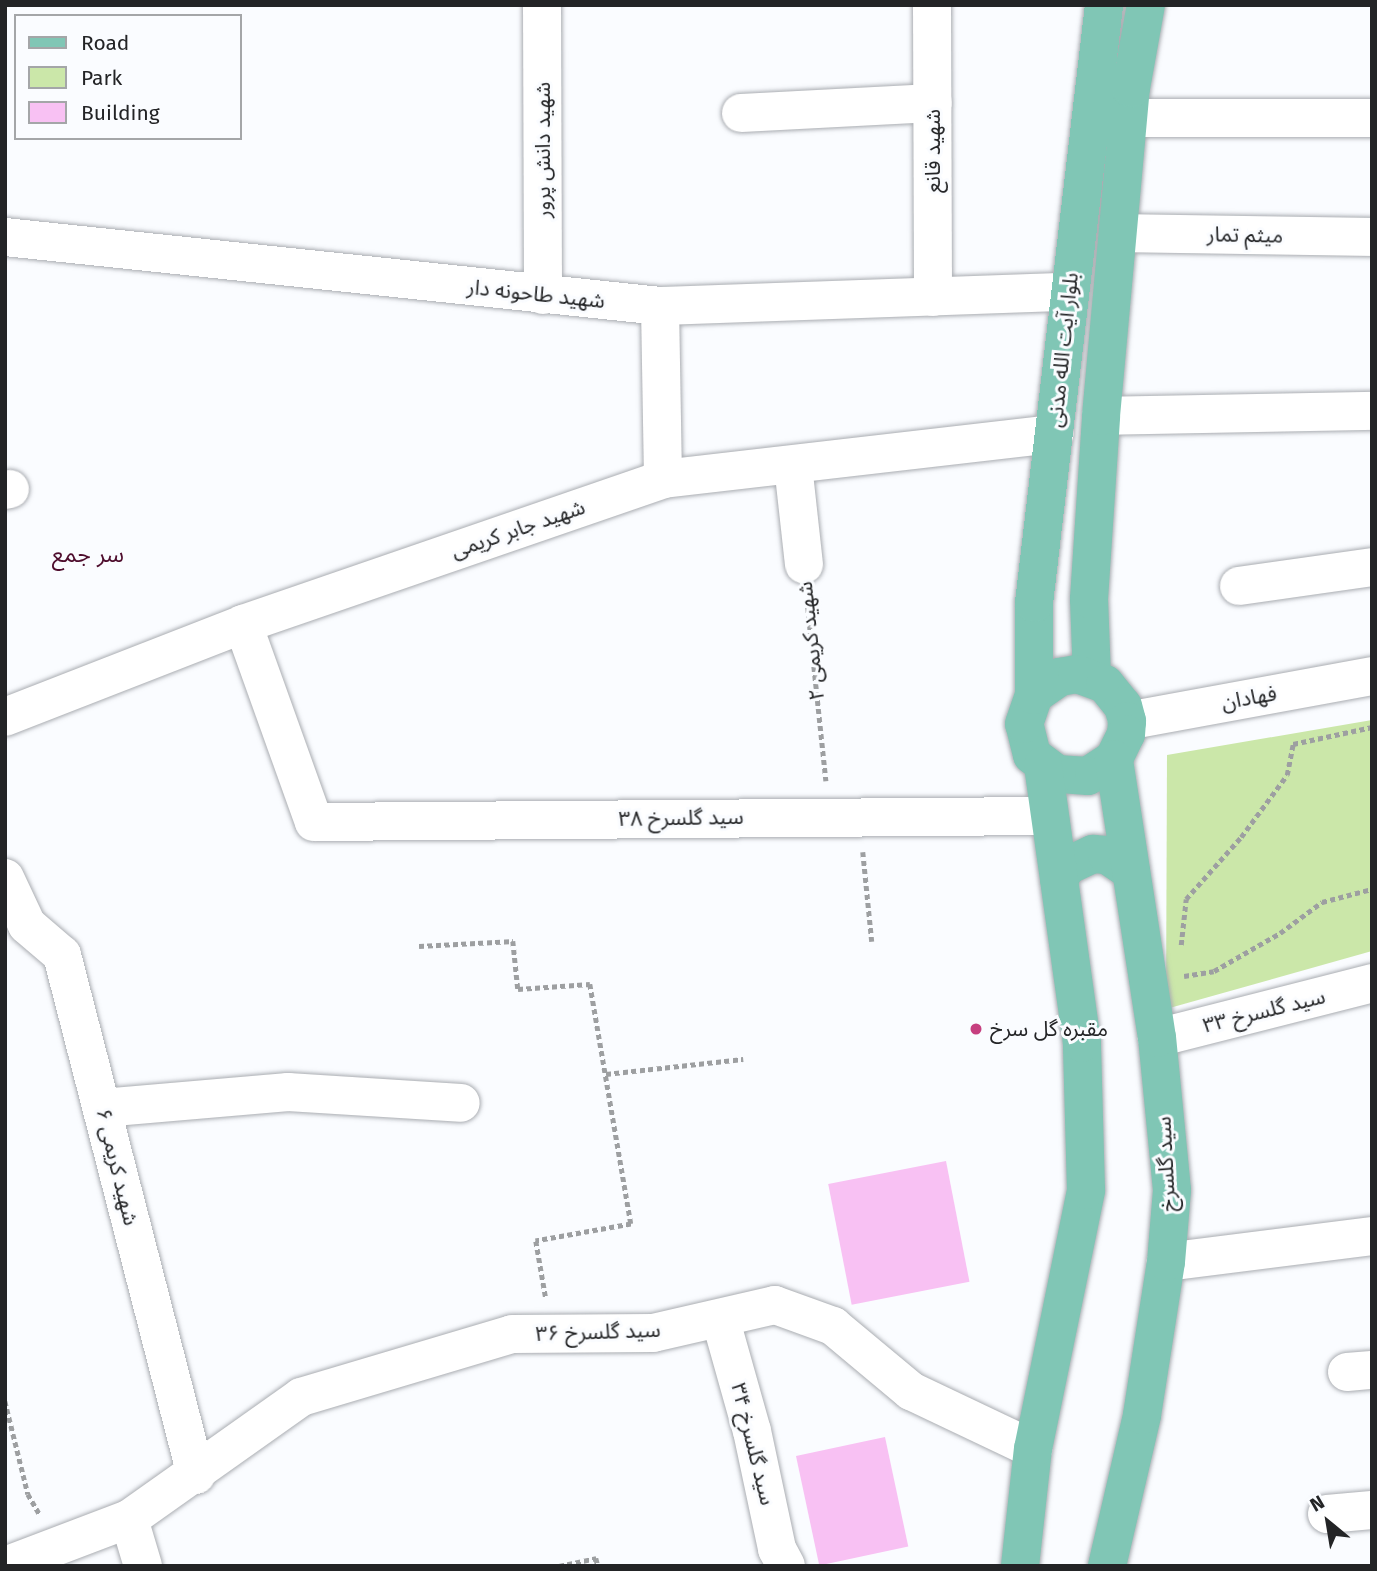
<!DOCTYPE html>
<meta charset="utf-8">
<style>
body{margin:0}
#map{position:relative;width:1377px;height:1571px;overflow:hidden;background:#fafcff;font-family:"Fira Sans","Noto Sans Arabic",sans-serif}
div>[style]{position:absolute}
.green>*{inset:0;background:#cbe7a9}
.building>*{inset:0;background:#f8c1f3;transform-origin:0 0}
.path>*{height:4.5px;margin-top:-2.25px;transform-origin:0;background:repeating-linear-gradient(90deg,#9d9fa1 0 5px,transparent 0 8.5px)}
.roads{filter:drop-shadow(0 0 2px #aaadb2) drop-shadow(0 0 2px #aaadb2)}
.minor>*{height:38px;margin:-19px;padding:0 19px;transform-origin:19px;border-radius:19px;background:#fff}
.major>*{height:38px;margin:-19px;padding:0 19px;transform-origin:19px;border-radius:19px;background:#80c6b5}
.dots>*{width:19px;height:19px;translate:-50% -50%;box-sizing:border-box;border:4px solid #fafcff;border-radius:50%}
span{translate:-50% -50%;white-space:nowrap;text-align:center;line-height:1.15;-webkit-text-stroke:6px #fafcff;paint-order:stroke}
.street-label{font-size:21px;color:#232426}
.poi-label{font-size:21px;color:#232426}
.left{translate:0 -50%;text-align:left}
.neighbourhood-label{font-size:23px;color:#4e0d2d}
.frame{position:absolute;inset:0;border:7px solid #232426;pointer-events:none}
.legend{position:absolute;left:14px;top:14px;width:228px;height:126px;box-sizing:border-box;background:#fafcff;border:2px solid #a4a6a8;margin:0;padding:9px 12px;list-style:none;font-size:21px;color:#232426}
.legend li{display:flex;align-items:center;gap:14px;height:35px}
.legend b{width:35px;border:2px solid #a4a6a8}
.north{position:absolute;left:1293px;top:1487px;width:70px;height:70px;-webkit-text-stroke:5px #fafcff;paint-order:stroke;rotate:330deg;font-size:19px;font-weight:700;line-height:28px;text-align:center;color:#232426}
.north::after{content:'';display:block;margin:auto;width:24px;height:32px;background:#232426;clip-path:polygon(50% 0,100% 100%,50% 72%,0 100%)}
</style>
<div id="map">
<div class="green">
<div style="clip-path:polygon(1372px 720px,1372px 951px,1166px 1009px,1167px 755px)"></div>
</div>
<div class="building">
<div style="left:946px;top:1161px;width:123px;height:120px;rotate:79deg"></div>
<div style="left:885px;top:1437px;width:112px;height:91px;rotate:78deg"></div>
</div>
<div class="path">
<div style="left:807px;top:599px;width:183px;rotate:84deg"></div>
<div style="left:863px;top:852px;width:90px;rotate:84.3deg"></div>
<div style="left:1181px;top:945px;width:46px;rotate:-83.8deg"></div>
<div style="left:1186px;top:899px;width:83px;rotate:-48.4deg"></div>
<div style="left:1241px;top:837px;width:77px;rotate:-53.4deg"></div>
<div style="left:1287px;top:775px;width:32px;rotate:-79deg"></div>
<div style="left:1293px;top:744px;width:81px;rotate:-12.1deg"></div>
<div style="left:419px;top:946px;width:94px;rotate:-3deg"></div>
<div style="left:513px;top:941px;width:48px;rotate:84.1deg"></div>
<div style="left:518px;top:989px;width:72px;rotate:-4deg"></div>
<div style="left:590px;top:984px;width:243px;rotate:80.3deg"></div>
<div style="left:631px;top:1224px;width:97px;rotate:169.9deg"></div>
<div style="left:536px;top:1241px;width:59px;rotate:80.2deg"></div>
<div style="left:1184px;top:976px;width:30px;rotate:-9deg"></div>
<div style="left:1214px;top:971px;width:76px;rotate:-29.9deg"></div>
<div style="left:1280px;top:933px;width:52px;rotate:-36.4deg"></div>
<div style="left:1322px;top:902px;width:52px;rotate:-14.6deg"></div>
<div style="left:606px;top:1074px;width:138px;rotate:-6.2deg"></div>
<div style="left:5px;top:1401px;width:96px;rotate:76.1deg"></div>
<div style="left:28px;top:1494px;width:24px;rotate:60deg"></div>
<div style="left:559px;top:1566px;width:38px;rotate:-12deg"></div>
<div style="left:596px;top:1558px;width:8px;rotate:76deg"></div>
</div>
<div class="roads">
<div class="minor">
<div style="left:542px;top:5px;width:290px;rotate:89.8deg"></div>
<div style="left:932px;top:5px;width:292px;rotate:89.8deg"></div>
<div style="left:741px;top:113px;width:192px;rotate:-3deg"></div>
<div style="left:1129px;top:118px;width:243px"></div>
<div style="left:1118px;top:233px;width:254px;rotate:0.9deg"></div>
<div style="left:5px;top:237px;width:659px;rotate:6.01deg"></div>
<div style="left:660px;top:306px;width:409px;rotate:-2deg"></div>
<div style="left:660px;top:306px;width:173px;rotate:89deg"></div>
<div style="left:1101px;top:416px;width:271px;rotate:-1.1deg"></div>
<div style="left:793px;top:465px;width:100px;rotate:83.7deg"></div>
<div style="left:5px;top:490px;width:5px;rotate:-11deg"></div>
<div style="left:1239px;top:586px;width:134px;rotate:-8.1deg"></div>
<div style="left:243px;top:624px;width:210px;rotate:70.3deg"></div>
<div style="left:314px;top:822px;width:735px;rotate:-0.47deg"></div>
<div style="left:5px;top:717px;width:256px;rotate:-21.3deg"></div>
<div style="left:243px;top:624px;width:444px;rotate:-19deg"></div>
<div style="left:663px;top:479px;width:394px;rotate:-6.6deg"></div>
<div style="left:1127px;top:721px;width:249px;rotate:-10.4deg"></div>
<div style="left:5px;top:878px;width:52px;rotate:64.9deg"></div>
<div style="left:27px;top:925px;width:46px;rotate:40.6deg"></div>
<div style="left:62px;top:955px;width:537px;rotate:75.55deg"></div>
<div style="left:1157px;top:1038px;width:222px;rotate:-14.3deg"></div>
<div style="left:102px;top:1108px;width:187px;rotate:-4.9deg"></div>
<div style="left:288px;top:1092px;width:173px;rotate:3.6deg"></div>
<div style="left:1166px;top:1262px;width:208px;rotate:-7.2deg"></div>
<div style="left:721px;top:1321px;width:114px;rotate:74.3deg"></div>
<div style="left:752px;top:1431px;width:121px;rotate:78deg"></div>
<div style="left:777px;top:1549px;width:19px;rotate:62deg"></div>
<div style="left:1347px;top:1372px;width:25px;rotate:-5deg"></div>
<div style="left:1327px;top:1514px;width:45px;rotate:-5.1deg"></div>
<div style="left:129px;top:1519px;width:49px;rotate:73.4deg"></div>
<div style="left:5px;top:1566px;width:133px;rotate:-20.8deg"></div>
<div style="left:129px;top:1519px;width:211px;rotate:-35.3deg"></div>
<div style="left:301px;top:1397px;width:220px;rotate:-16.6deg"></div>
<div style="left:512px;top:1334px;width:141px;rotate:-0.4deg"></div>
<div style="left:653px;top:1333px;width:125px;rotate:-12.9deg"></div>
<div style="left:775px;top:1305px;width:62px;rotate:19.9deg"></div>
<div style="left:833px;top:1326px;width:102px;rotate:39.8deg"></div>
<div style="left:911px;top:1391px;width:135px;rotate:25.4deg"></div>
</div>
<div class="major">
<div style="left:1092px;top:677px;width:78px;rotate:-92.2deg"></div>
<div style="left:1089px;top:599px;width:183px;rotate:-86.2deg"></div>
<div style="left:1101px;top:416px;width:329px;rotate:-84.8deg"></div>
<div style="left:1131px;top:88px;width:84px;rotate:-79.8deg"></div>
<div style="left:1034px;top:695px;width:32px;rotate:-35deg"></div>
<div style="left:1060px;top:677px;width:17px;rotate:-10deg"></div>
<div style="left:1077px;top:674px;width:30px;rotate:20deg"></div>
<div style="left:1105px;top:684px;width:28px;rotate:51deg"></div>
<div style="left:1123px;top:706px;width:16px;rotate:75deg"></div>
<div style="left:1127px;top:721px;width:13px;rotate:94deg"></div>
<div style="left:1126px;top:734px;width:28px;rotate:116deg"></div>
<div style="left:1114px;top:759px;width:31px;rotate:147deg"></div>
<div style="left:1088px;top:776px;width:31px;rotate:-176deg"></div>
<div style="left:1057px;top:774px;width:31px;rotate:-143deg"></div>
<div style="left:1032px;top:755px;width:32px;rotate:-104deg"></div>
<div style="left:1024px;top:724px;width:31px;rotate:-71deg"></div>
<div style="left:1034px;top:695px;width:92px;rotate:-90deg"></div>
<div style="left:1034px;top:603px;width:602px;rotate:-83.32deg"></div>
<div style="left:1059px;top:879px;width:15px;rotate:-58deg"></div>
<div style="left:1067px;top:866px;width:29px;rotate:-25deg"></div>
<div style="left:1093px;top:854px;width:14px;rotate:4deg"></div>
<div style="left:1107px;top:855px;width:29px;rotate:34deg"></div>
<div style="left:1020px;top:1566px;width:118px;rotate:-83.7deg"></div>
<div style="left:1033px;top:1449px;width:264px;rotate:-78.4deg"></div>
<div style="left:1086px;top:1190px;width:147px;rotate:-91.6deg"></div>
<div style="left:1082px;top:1043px;width:280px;rotate:-98deg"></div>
<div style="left:1107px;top:1566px;width:155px;rotate:-76.9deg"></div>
<div style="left:1142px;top:1415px;width:155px;rotate:-81.1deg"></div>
<div style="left:1166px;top:1262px;width:72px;rotate:-85.2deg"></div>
<div style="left:1172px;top:1190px;width:153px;rotate:-95.6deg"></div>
<div style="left:1157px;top:1038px;width:282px;rotate:-98.8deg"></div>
</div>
</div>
<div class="dots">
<div style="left:976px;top:1029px;background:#c63f7f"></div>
</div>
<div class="street-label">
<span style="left:543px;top:150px;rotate:-90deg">شهید دانش پرور</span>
<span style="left:933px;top:151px;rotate:-90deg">شهید قانع</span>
<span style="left:1245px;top:235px;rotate:1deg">میثم تمار</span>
<span style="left:536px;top:294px;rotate:6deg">شهيد طاحونه دار</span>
<span style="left:1063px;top:350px;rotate:-84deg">بلوار آیت الله مدنی</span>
<span style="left:518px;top:529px;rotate:-19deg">شهید جابر کریمی</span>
<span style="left:811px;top:641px;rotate:-96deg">شهید کریمی ۲</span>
<span style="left:1249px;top:698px;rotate:-10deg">فهادان</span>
<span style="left:681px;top:818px;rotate:-1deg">سید گلسرخ ۳۸</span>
<span style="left:1264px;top:1011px;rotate:-14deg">سید گلسرخ ۳۳</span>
<span style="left:1166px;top:1164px;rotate:-93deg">سید گلسرخ</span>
<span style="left:117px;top:1167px;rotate:76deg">شهید کریمی ۶</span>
<span style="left:598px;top:1332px;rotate:-2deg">سید گلسرخ ۳۶</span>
<span style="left:753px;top:1444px;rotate:76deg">سید گلسرخ ۳۴</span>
</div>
<div class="poi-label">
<span class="left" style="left:990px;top:1029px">مقبره گل سرخ</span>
</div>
<div class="neighbourhood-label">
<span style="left:88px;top:554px">سر جمع</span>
</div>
<div class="frame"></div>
<ul class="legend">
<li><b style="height:9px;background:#80c6b5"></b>Road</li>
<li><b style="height:19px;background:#cbe7a9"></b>Park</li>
<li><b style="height:19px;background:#f8c1f3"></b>Building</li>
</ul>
<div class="north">N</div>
</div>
